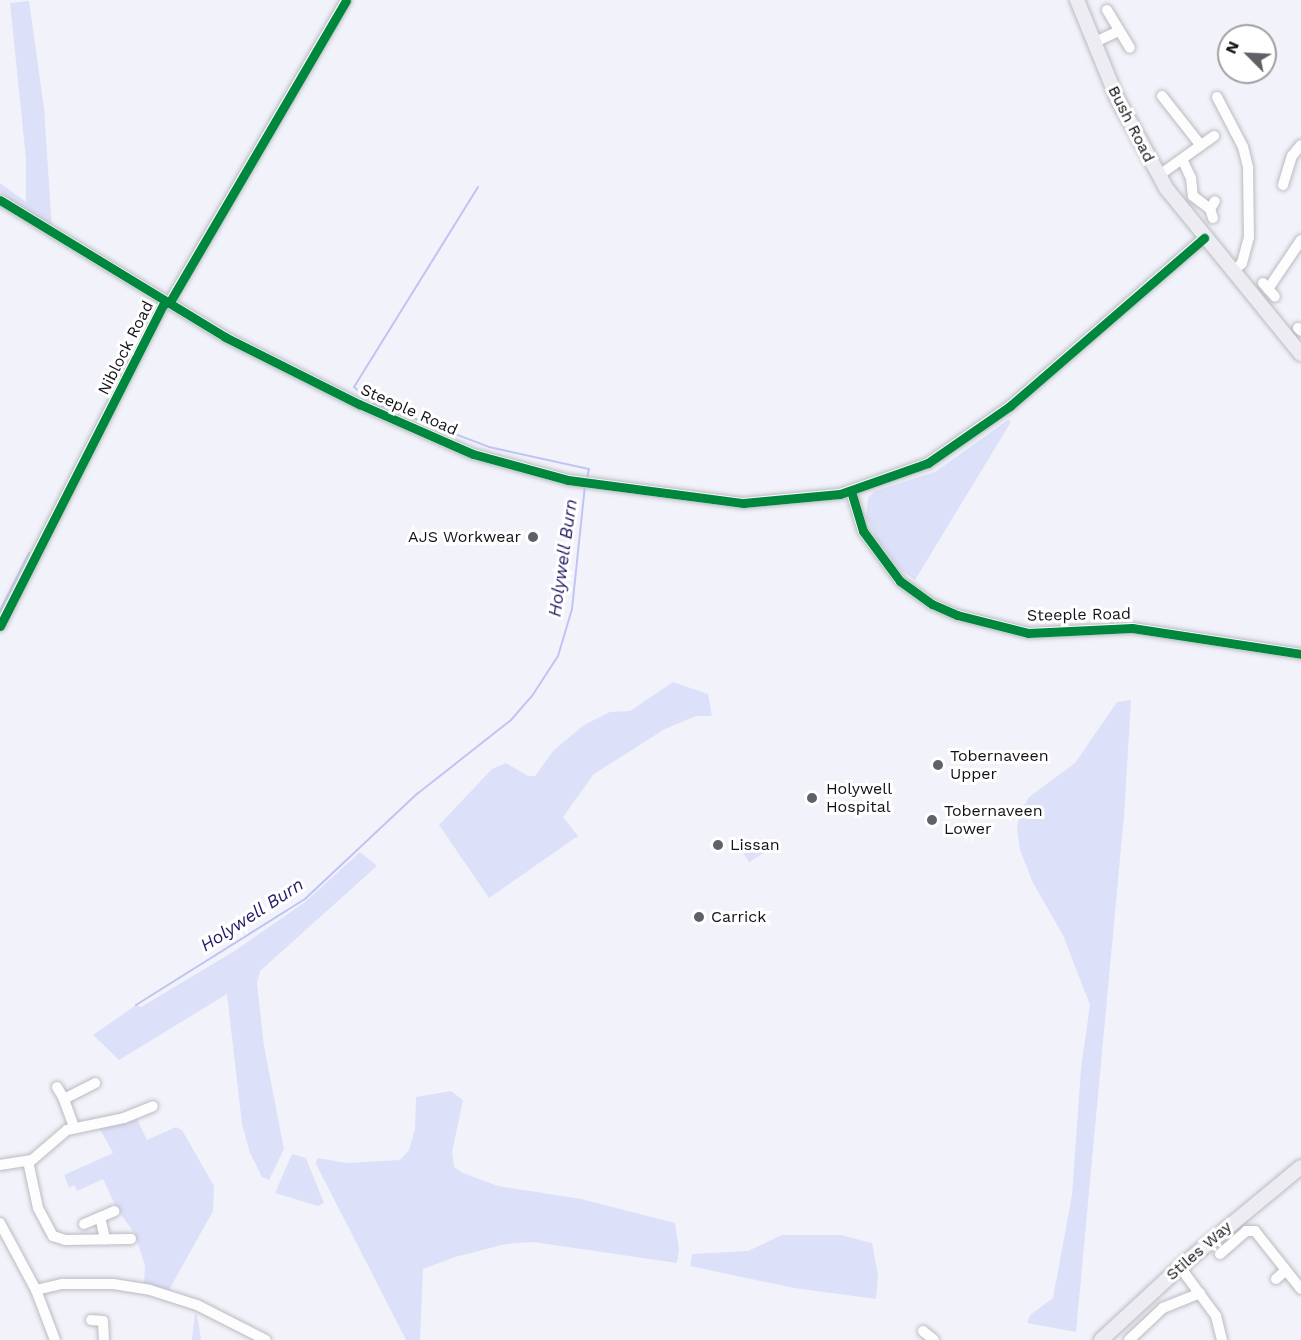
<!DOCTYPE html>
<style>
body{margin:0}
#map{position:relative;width:1301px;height:1340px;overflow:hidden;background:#f2f3fa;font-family:"Work Sans",sans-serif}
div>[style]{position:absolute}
.green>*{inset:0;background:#dde0f9;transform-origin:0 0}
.stream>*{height:2px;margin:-1px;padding:0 1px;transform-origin:1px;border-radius:1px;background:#c0c4f5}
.roads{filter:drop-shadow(0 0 2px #babbc1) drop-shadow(0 0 2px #babbc1)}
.minor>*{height:10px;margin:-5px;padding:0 5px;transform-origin:5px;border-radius:5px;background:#fdfdfe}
.major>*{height:14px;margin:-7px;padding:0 7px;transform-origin:7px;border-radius:7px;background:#ececf2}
.cycleway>*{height:9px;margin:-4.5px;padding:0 4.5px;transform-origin:4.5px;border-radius:4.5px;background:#00873e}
.dots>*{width:16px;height:16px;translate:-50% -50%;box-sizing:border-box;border:3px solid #fff;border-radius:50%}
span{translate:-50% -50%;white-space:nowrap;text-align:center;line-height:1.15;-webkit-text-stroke:6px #fff;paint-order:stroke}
.street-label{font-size:16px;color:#121217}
.poi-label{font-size:16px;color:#121217}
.right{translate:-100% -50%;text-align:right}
.left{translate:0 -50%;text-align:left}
.water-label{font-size:18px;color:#211964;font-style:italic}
.north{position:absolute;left:1217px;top:24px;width:60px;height:60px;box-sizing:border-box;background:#fff;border:2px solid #a0a0a2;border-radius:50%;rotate:294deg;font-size:16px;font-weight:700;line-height:24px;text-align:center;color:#121217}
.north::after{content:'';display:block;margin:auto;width:21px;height:27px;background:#606166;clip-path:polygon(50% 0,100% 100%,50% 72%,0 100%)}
</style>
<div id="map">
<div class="green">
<div style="clip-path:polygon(29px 1px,44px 108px,52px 229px,0 192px,0 183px,26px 202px,26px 159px,10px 3px)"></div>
<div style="clip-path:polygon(1008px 420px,1011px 422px,915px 580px,902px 571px,877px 539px,866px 517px,868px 498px,875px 491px,935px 472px)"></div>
<div style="clip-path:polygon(673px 682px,708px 694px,712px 716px,696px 716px,665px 729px,594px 774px,563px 817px,578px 836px,489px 898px,439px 825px,492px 769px,506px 763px,528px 776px,535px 776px,553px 751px,584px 725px,610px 712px,630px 711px)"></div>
<div style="clip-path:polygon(1131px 700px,1124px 816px,1076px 1332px,1027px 1323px,1030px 1315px,1053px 1298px,1072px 1195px,1081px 1068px,1090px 1005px,1063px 935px,1033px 883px,1020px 850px,1017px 828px,1020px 813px,1029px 797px,1075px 763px,1117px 702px)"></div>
<div style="left:760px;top:840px;width:13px;height:21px;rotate:58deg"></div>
<div style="clip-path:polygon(360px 852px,377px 866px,260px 971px,257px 983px,264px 1046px,284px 1149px,269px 1180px,262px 1177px,250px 1153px,242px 1124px,227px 994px,119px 1060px,93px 1035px,136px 1005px,141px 1007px,236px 950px,305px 902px)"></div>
<div style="clip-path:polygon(451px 1091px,463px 1100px,452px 1152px,454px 1167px,463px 1173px,498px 1186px,581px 1199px,675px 1223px,679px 1249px,677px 1263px,533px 1242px,506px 1244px,455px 1257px,423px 1269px,420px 1340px,406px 1340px,316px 1164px,317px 1158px,347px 1163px,400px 1160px,409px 1150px,415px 1129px,416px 1097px)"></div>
<div style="clip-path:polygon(137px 1119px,147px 1140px,176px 1127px,182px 1130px,214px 1186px,213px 1211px,169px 1290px,144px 1283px,145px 1266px,135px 1234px,117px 1209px,103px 1179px,77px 1191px,74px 1185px,69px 1188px,64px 1175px,113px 1153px,100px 1129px)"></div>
<div style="clip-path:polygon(292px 1154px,306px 1158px,324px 1203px,318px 1206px,275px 1193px)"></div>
<div style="clip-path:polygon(782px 1235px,841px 1235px,872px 1243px,878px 1275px,876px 1299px,794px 1288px,690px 1266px,692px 1254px,748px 1251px)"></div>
<div style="clip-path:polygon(195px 1314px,197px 1315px,201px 1340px,192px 1340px)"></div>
</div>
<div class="stream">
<div style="left:478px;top:187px;width:235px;rotate:121.8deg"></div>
<div style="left:354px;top:387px;width:26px;rotate:39deg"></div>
<div style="left:374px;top:403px;width:123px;rotate:20.9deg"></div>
<div style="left:489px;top:447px;width:102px;rotate:12.4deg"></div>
<div style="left:589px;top:469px;width:9px;rotate:103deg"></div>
<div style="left:0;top:611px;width:65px;rotate:-63.4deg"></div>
<div style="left:136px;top:1005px;width:199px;rotate:-32.1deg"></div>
<div style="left:305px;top:899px;width:154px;rotate:-43.2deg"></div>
<div style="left:417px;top:794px;width:120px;rotate:-38.2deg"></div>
<div style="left:511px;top:720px;width:32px;rotate:-49deg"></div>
<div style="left:532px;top:696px;width:48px;rotate:-57deg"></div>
<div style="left:558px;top:656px;width:49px;rotate:-73.4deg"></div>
<div style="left:572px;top:609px;width:124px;rotate:-84deg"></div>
</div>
<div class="roads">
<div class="minor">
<div style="left:1107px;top:10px;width:44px;rotate:58.8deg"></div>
<div style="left:1093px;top:43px;width:29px;rotate:-25deg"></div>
<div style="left:1162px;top:96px;width:60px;rotate:51.8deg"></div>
<div style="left:1217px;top:97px;width:56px;rotate:62.5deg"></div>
<div style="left:1243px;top:147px;width:21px;rotate:76deg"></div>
<div style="left:1248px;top:167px;width:70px;rotate:89.2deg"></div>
<div style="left:1249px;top:237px;width:27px;rotate:105deg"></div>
<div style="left:1242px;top:263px;width:13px;rotate:135deg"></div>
<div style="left:1183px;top:161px;width:19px;rotate:65deg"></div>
<div style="left:1191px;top:178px;width:18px;rotate:84deg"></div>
<div style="left:1193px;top:196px;width:21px;rotate:37deg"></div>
<div style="left:1158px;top:176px;width:69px;rotate:-35.5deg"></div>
<div style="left:1283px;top:185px;width:30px;rotate:-73deg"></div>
<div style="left:1292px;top:156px;width:14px;rotate:-51deg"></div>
<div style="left:0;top:200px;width:263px;rotate:31.3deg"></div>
<div style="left:225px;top:337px;width:150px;rotate:26.6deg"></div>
<div style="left:359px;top:404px;width:124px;rotate:23.7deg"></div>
<div style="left:473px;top:454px;width:98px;rotate:15.3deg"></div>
<div style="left:568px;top:480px;width:177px;rotate:7.5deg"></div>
<div style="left:743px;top:503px;width:97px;rotate:-5.3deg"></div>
<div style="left:840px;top:494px;width:93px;rotate:-19.4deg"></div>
<div style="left:928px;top:463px;width:100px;rotate:-34.8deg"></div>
<div style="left:1010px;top:406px;width:257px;rotate:-40.9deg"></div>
<div style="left:1213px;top:218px;width:9px;rotate:-108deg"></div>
<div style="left:1210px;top:209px;width:9px;rotate:-58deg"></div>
<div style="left:1263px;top:283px;width:18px;rotate:49deg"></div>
<div style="left:1268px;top:289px;width:59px;rotate:-56deg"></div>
<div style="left:1298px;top:328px;width:4px;rotate:45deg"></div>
<div style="left:851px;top:491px;width:42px;rotate:73.3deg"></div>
<div style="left:863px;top:531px;width:62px;rotate:53.5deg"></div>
<div style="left:900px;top:581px;width:39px;rotate:36deg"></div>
<div style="left:932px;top:604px;width:27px;rotate:24deg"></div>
<div style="left:957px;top:615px;width:73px;rotate:14.2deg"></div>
<div style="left:1028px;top:633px;width:104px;rotate:-2.8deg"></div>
<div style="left:1132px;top:628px;width:171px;rotate:8.7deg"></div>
<div style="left:0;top:626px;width:360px;rotate:-63.1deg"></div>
<div style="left:163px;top:305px;width:9px;rotate:-32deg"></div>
<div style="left:171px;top:300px;width:347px;rotate:-59.7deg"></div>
<div style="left:57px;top:1087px;width:14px;rotate:60deg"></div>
<div style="left:74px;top:1127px;width:30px;rotate:-110deg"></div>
<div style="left:64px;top:1099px;width:35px;rotate:-27deg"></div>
<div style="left:28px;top:1161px;width:48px;rotate:78deg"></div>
<div style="left:38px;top:1208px;width:32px;rotate:62deg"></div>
<div style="left:53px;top:1236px;width:13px;rotate:18deg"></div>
<div style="left:65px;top:1240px;width:66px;rotate:-0.9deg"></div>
<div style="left:0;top:1165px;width:32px;rotate:-9deg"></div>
<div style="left:32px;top:1160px;width:46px;rotate:-40.6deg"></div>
<div style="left:67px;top:1130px;width:58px;rotate:-11.9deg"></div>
<div style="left:124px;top:1118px;width:31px;rotate:-22deg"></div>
<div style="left:100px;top:1217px;width:23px;rotate:77deg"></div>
<div style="left:0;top:1223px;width:76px;rotate:61.8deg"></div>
<div style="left:36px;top:1290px;width:53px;rotate:69.2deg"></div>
<div style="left:84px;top:1224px;width:33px;rotate:-23deg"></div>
<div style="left:1220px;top:1254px;width:35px;rotate:-41deg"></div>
<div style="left:1246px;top:1231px;width:9px"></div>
<div style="left:1255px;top:1231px;width:74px;rotate:51.6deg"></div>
<div style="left:1180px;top:1267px;width:61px;rotate:53.7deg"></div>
<div style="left:1216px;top:1316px;width:25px;rotate:76deg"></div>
<div style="left:1276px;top:1279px;width:13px;rotate:-42deg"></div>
<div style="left:36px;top:1290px;width:28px;rotate:-13deg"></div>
<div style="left:63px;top:1284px;width:50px"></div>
<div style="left:113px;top:1284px;width:37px;rotate:9deg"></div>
<div style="left:150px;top:1290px;width:49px;rotate:17.7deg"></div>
<div style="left:197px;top:1305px;width:77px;rotate:26.9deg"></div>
<div style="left:91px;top:1320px;width:12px;rotate:5deg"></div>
<div style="left:103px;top:1321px;width:19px;rotate:87deg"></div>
<div style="left:923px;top:1331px;width:14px;rotate:39deg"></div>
<div style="left:1129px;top:1340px;width:47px;rotate:-43.3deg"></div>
<div style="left:1163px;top:1308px;width:40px;rotate:-22deg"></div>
</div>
<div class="major">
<div style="left:1077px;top:0;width:106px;rotate:67.8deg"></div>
<div style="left:1117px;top:98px;width:102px;rotate:61.4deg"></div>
<div style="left:1166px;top:188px;width:214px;rotate:50.9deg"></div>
<div style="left:1101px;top:1340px;width:108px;rotate:-42.7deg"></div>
<div style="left:1180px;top:1267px;width:157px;rotate:-39.6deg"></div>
</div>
</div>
<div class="cycleway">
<div style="left:0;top:200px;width:263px;rotate:31.3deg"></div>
<div style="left:225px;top:337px;width:150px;rotate:26.6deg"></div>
<div style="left:359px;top:404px;width:124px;rotate:23.7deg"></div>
<div style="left:473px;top:454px;width:98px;rotate:15.3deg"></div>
<div style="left:568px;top:480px;width:177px;rotate:7.5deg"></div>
<div style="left:743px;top:503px;width:97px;rotate:-5.3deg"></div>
<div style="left:840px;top:494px;width:93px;rotate:-19.4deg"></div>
<div style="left:928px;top:463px;width:100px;rotate:-34.8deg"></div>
<div style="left:1010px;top:406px;width:257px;rotate:-40.9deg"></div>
<div style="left:851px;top:491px;width:42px;rotate:73.3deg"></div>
<div style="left:863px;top:531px;width:62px;rotate:53.5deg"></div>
<div style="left:900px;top:581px;width:39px;rotate:36deg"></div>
<div style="left:932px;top:604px;width:27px;rotate:24deg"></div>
<div style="left:957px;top:615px;width:73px;rotate:14.2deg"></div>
<div style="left:1028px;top:633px;width:104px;rotate:-2.8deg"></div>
<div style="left:1132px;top:628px;width:171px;rotate:8.7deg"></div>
<div style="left:0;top:626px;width:360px;rotate:-63.1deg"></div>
<div style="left:163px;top:305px;width:9px;rotate:-32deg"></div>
<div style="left:171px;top:300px;width:347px;rotate:-59.7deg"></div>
</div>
<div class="dots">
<div style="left:533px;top:537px;background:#606166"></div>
<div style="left:938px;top:765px;background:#606166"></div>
<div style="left:812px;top:798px;background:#606166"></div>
<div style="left:932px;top:820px;background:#606166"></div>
<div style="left:718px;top:845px;background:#606166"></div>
<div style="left:699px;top:917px;background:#606166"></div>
</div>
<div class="street-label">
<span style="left:1131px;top:124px;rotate:63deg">Bush Road</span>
<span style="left:126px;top:348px;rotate:-63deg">Niblock Road</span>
<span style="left:409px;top:410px;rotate:24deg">Steeple Road</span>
<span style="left:1079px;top:615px;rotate:-1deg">Steeple Road</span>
<span style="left:1199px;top:1251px;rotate:-41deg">Stiles Way</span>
</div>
<div class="poi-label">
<span class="right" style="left:521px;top:537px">AJS Workwear</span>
<span class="left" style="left:950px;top:765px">Tobernaveen<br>Upper</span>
<span class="left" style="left:826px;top:798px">Holywell<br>Hospital</span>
<span class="left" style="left:944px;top:820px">Tobernaveen<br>Lower</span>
<span class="left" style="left:730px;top:845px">Lissan</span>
<span class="left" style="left:711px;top:917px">Carrick</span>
</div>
<div class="water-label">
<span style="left:563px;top:558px;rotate:-82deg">Holywell Burn</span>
<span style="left:252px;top:915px;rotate:-33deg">Holywell Burn</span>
</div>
<div class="north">N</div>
</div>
